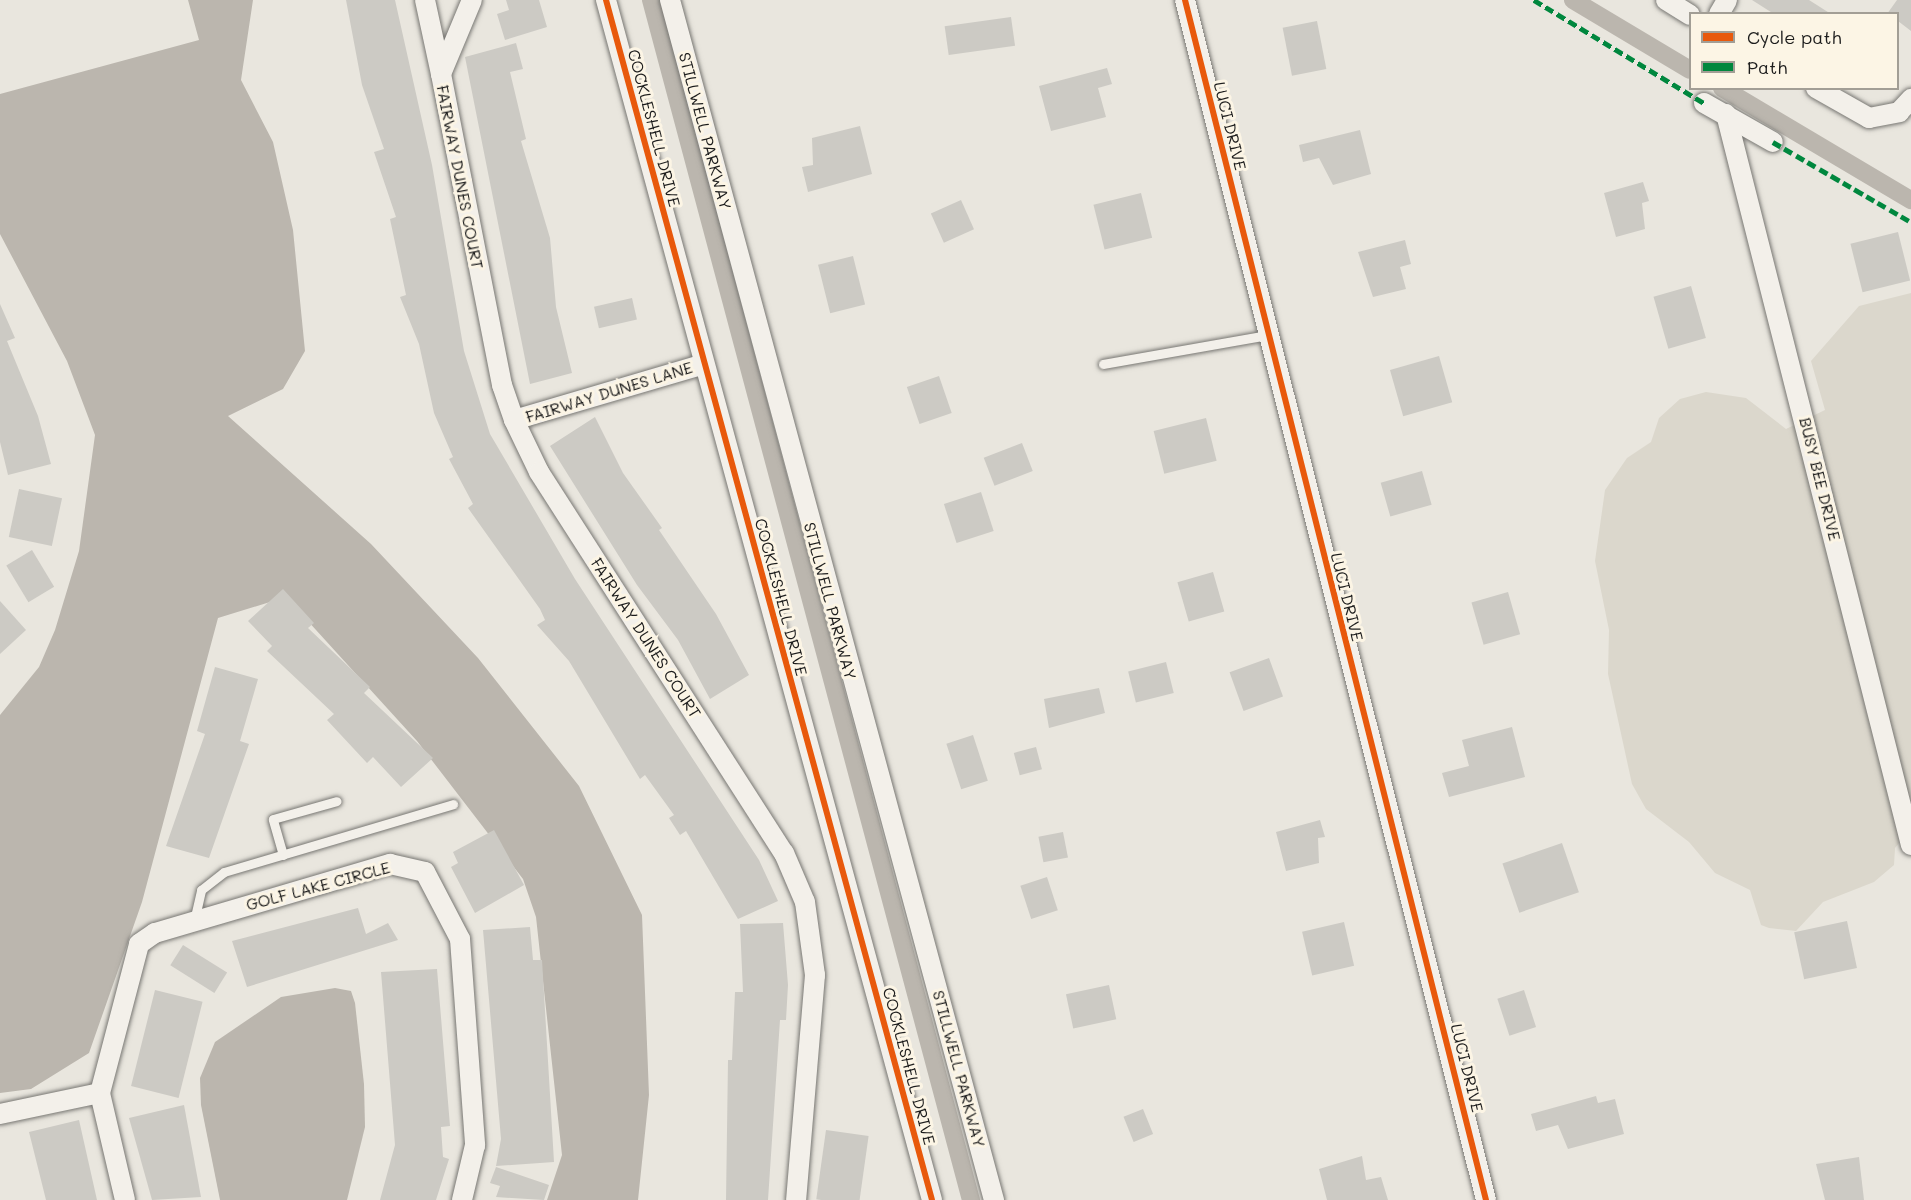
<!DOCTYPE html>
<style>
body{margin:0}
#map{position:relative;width:1911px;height:1200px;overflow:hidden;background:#e9e6de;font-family:Mali,sans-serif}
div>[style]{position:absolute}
.green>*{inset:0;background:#dbd7cc}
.water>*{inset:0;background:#bbb6ae}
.canal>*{height:18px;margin:-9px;padding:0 9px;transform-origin:9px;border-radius:9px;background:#bbb6ae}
.building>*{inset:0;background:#cccac4;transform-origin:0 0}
.roads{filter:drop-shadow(0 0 2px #787773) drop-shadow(0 0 2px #787773)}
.lane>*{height:9px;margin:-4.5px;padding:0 4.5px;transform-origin:4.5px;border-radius:4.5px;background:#f3f0ea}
.street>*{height:20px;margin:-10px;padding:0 10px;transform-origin:10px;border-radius:10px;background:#f3f0ea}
.quiet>*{height:4.5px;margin-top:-2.25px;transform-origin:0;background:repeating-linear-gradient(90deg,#00873e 0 9px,transparent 0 13.5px)}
.cycleway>*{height:6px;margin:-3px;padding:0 3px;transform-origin:3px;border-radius:3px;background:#e8590c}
span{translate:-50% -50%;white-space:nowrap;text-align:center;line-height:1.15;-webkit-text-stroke:6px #fcf5e5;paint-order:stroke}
.street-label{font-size:16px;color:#1c1c1c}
.legend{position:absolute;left:1689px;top:12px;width:210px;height:78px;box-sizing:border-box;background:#fcf5e5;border:2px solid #a29e95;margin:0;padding:8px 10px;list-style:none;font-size:18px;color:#1c1c1c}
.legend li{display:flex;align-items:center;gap:12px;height:30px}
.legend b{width:30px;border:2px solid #a29e95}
</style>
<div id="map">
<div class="green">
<div style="clip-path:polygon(1911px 293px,1911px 828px,1895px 848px,1894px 865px,1874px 882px,1823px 902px,1796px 931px,1769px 928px,1761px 925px,1750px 890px,1715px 873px,1689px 842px,1646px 809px,1632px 784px,1608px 674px,1609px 630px,1595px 561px,1605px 490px,1627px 458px,1651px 442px,1659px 418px,1680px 399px,1706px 392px,1746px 398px,1786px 429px,1825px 410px,1811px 361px,1859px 306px)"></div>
</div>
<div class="water">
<div style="clip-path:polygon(188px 0,253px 0,241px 80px,273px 142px,293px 230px,305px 351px,283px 389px,228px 416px,371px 544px,478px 658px,579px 786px,642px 915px,649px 1095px,638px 1200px,547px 1200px,562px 1155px,536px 917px,523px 879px,417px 741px,286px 597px,218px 618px,142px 902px,89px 1053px,31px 1089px,0 1093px,0 715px,39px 667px,55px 630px,79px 551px,95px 435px,67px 361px,0 234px,0 94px,199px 40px)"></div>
<div style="clip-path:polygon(335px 988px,351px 991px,355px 1003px,364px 1084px,365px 1127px,347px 1200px,220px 1200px,201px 1105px,200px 1078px,215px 1042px,281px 997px)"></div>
</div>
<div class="canal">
<div style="left:651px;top:0;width:1242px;rotate:75.07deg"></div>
<div style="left:1573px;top:0;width:136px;rotate:30.9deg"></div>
<div style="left:1722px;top:88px;width:220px;rotate:30.7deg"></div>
</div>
<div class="building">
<div style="clip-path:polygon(346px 0,395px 0,432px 165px,464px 351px,490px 434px,575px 579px,759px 860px,778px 901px,738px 919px,686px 831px,680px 835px,669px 818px,674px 815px,645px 775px,640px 779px,569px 661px,537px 625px,545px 620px,540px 609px,468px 508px,473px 504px,449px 459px,453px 457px,434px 413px,419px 344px,400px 297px,406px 295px,390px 219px,396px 217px,374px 152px,384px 149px,362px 85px)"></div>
<div style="clip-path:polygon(506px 0,539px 0,547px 27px,505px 40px,497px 14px,509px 10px)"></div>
<div style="clip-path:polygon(1752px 0,1809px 0,1831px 14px,1774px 14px)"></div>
<div style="clip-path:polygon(1897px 0,1911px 0,1911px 31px,1898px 21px,1898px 14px,1887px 14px)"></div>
<div style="left:1011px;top:17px;width:29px;height:67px;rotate:82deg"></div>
<div style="left:1317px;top:21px;width:49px;height:35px;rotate:79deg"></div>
<div style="clip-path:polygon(516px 43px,523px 69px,510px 72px,526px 139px,521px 141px,550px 238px,556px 307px,572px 373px,530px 384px,465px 57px)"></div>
<div style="clip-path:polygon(1107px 68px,1112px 84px,1098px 88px,1106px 117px,1051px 131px,1039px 86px)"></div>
<div style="clip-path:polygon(860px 126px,872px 174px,808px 192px,802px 167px,813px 165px,812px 138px)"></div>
<div style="clip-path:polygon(1360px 130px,1371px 174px,1333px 185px,1319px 158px,1303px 162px,1299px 145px)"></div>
<div style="clip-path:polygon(1643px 182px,1649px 201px,1642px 203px,1645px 229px,1616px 237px,1604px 193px)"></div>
<div style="left:1141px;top:193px;width:46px;height:49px;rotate:76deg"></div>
<div style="left:961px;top:200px;width:32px;height:33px;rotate:66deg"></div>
<div style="left:1898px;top:232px;width:50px;height:49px;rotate:76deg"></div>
<div style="clip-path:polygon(1405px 240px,1411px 264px,1400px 267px,1406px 289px,1373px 297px,1358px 252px)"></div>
<div style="left:853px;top:256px;width:50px;height:36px;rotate:76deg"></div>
<div style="left:1691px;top:286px;width:54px;height:39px;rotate:74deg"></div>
<div style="left:632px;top:298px;width:22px;height:39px;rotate:77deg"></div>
<div style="clip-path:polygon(0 304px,15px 338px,7px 341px,38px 416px,51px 464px,8px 475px,0 442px)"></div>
<div style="left:1439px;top:356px;width:48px;height:51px;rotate:74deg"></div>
<div style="left:939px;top:376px;width:39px;height:34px;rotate:71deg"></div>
<div style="clip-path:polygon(595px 417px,623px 473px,662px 528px,659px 530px,716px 614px,749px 675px,710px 699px,678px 640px,637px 585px,550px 446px)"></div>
<div style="left:1206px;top:418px;width:44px;height:54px;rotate:76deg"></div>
<div style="left:1022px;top:443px;width:30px;height:41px;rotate:69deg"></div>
<div style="left:1422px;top:471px;width:35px;height:43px;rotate:74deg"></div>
<div style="left:19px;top:489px;width:44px;height:49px;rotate:12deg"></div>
<div style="left:981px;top:492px;width:41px;height:39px;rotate:72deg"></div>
<div style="left:32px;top:550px;width:43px;height:30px;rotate:59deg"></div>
<div style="left:1213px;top:572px;width:41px;height:37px;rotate:74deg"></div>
<div style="clip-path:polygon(283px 589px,314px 623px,308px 628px,370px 687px,364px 693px,433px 758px,401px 787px,373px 757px,367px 763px,327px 720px,334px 714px,267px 651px,272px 646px,248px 621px)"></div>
<div style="left:1508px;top:592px;width:44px;height:38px;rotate:74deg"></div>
<div style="clip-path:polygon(0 601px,26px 630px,0 654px)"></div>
<div style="left:1269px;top:658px;width:41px;height:42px;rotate:70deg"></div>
<div style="left:1166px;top:662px;width:32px;height:39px;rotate:76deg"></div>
<div style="clip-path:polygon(215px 667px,258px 679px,240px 741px,249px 744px,209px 858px,166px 846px,205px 734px,197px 731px)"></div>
<div style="clip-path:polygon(1099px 688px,1105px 713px,1049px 728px,1044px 699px)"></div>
<div style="clip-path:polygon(1512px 727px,1525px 777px,1449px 797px,1442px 773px,1469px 766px,1462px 740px)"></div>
<div style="left:973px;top:735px;width:48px;height:28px;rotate:72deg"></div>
<div style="left:1036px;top:747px;width:23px;height:23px;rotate:75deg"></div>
<div style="clip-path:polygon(1320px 820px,1325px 837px,1318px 838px,1319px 863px,1286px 871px,1276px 832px)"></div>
<div style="clip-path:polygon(494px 830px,524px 885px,475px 913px,451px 867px,458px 863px,453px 852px)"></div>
<div style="left:1063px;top:832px;width:26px;height:25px;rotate:79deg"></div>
<div style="left:1562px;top:843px;width:52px;height:63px;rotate:71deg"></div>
<div style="left:1047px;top:877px;width:35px;height:28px;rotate:72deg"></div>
<div style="clip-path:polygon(358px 908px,366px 934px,388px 923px,398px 940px,247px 987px,232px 941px)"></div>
<div style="left:1847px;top:921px;width:48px;height:54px;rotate:78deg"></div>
<div style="left:1344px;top:922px;width:45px;height:43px;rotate:77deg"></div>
<div style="clip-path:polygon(783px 923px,788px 985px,786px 1020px,780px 1020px,768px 1200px,726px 1200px,728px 1060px,732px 1060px,735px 992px,743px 992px,740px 924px)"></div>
<div style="clip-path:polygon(530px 927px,533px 960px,542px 960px,554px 1162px,496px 1166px,501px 1139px,483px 930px)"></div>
<div style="left:183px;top:945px;width:52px;height:24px;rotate:32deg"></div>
<div style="clip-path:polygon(437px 969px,450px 1126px,441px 1127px,443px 1157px,449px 1159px,436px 1200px,380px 1200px,395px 1145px,381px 972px)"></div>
<div style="left:1109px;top:985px;width:35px;height:44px;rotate:78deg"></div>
<div style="left:155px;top:990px;width:49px;height:99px;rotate:14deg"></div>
<div style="left:1524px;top:990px;width:39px;height:28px;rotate:72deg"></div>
<div style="clip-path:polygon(1596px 1096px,1598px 1103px,1615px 1099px,1624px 1134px,1568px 1149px,1558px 1125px,1536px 1131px,1531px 1114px)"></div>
<div style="clip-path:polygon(184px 1105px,201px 1197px,152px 1200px,129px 1118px)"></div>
<div style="left:1143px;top:1109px;width:27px;height:21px;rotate:68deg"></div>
<div style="clip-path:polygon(79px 1120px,97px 1200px,46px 1200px,29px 1132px)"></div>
<div style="left:826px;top:1130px;width:43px;height:70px;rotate:8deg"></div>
<div style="clip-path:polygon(1362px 1156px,1366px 1180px,1381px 1177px,1388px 1200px,1327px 1200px,1319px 1169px)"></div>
<div style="clip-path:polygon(1859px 1157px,1864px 1200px,1825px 1200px,1816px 1164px)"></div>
<div style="clip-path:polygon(496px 1167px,549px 1185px,544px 1200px,496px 1197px,500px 1186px,490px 1183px)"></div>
</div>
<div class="roads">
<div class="lane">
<div style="left:1103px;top:364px;width:167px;rotate:-10deg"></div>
<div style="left:283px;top:855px;width:37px;rotate:-106deg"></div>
<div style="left:273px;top:819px;width:66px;rotate:-15.7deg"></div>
<div style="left:194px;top:921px;width:32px;rotate:-77deg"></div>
<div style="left:201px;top:890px;width:29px;rotate:-38deg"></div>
<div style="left:224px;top:872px;width:239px;rotate:-16.5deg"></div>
</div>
<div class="street">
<div style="left:425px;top:0;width:76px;rotate:77.8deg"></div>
<div style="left:441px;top:74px;width:80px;rotate:-67.3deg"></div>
<div style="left:606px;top:0;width:1243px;rotate:74.8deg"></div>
<div style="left:670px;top:0;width:1243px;rotate:74.89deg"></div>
<div style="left:1185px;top:0;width:1237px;rotate:75.92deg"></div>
<div style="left:1666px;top:0;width:28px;rotate:32deg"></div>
<div style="left:1719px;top:14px;width:16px;rotate:-60deg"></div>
<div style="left:441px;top:74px;width:317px;rotate:78.9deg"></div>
<div style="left:502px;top:385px;width:37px;rotate:71deg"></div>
<div style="left:514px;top:420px;width:58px;rotate:64.3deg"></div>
<div style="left:539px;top:472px;width:453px;rotate:57.3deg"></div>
<div style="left:784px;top:853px;width:53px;rotate:66.8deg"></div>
<div style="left:805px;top:902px;width:74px;rotate:82.2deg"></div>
<div style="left:815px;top:975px;width:226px;rotate:94.8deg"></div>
<div style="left:1816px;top:88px;width:61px;rotate:29.5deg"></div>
<div style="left:1869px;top:118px;width:31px;rotate:-11deg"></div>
<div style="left:1899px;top:112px;width:18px;rotate:-47deg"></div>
<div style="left:1704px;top:103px;width:79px;rotate:29.5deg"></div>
<div style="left:1726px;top:114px;width:754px;rotate:75.8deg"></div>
<div style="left:514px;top:420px;width:198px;rotate:-16.4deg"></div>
<div style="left:0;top:1114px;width:102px;rotate:-11.9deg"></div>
<div style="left:125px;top:1200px;width:110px;rotate:-103.2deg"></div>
<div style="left:100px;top:1093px;width:154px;rotate:-75.3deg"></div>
<div style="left:139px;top:944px;width:19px;rotate:-35deg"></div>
<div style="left:155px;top:933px;width:245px;rotate:-16.4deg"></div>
<div style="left:390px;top:864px;width:36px;rotate:13deg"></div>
<div style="left:425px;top:872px;width:76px;rotate:62.4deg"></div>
<div style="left:460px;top:939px;width:207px;rotate:85.8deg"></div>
<div style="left:475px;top:1145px;width:57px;rotate:103.3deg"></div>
</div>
</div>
<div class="quiet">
<div style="left:1534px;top:0;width:199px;rotate:31.2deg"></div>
<div style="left:1773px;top:142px;width:160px;rotate:30.1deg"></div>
</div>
<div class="cycleway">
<div style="left:606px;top:0;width:1243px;rotate:74.8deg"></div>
<div style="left:1185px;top:0;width:1237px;rotate:75.92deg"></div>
</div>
<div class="street-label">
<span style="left:1230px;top:126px;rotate:76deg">LUCI DRIVE</span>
<span style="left:654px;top:128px;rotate:75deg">COCKLESHELL DRIVE</span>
<span style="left:705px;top:131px;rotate:75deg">STILLWELL PARKWAY</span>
<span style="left:460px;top:177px;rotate:79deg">FAIRWAY DUNES COURT</span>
<span style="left:609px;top:392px;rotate:-17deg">FAIRWAY DUNES LANE</span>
<span style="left:1820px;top:479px;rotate:76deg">BUSY BEE DRIVE</span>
<span style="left:781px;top:597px;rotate:75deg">COCKLESHELL DRIVE</span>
<span style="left:1347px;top:597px;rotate:76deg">LUCI DRIVE</span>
<span style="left:830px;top:601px;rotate:75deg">STILLWELL PARKWAY</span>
<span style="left:646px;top:638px;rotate:57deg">FAIRWAY DUNES COURT</span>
<span style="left:318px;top:886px;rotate:-15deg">GOLF LAKE CIRCLE</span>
<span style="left:909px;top:1066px;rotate:75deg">COCKLESHELL DRIVE</span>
<span style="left:1467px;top:1068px;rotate:76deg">LUCI DRIVE</span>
<span style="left:959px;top:1069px;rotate:75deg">STILLWELL PARKWAY</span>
</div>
<ul class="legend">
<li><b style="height:8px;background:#e8590c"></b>Cycle path</li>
<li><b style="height:8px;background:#00873e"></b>Path</li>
</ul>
</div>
